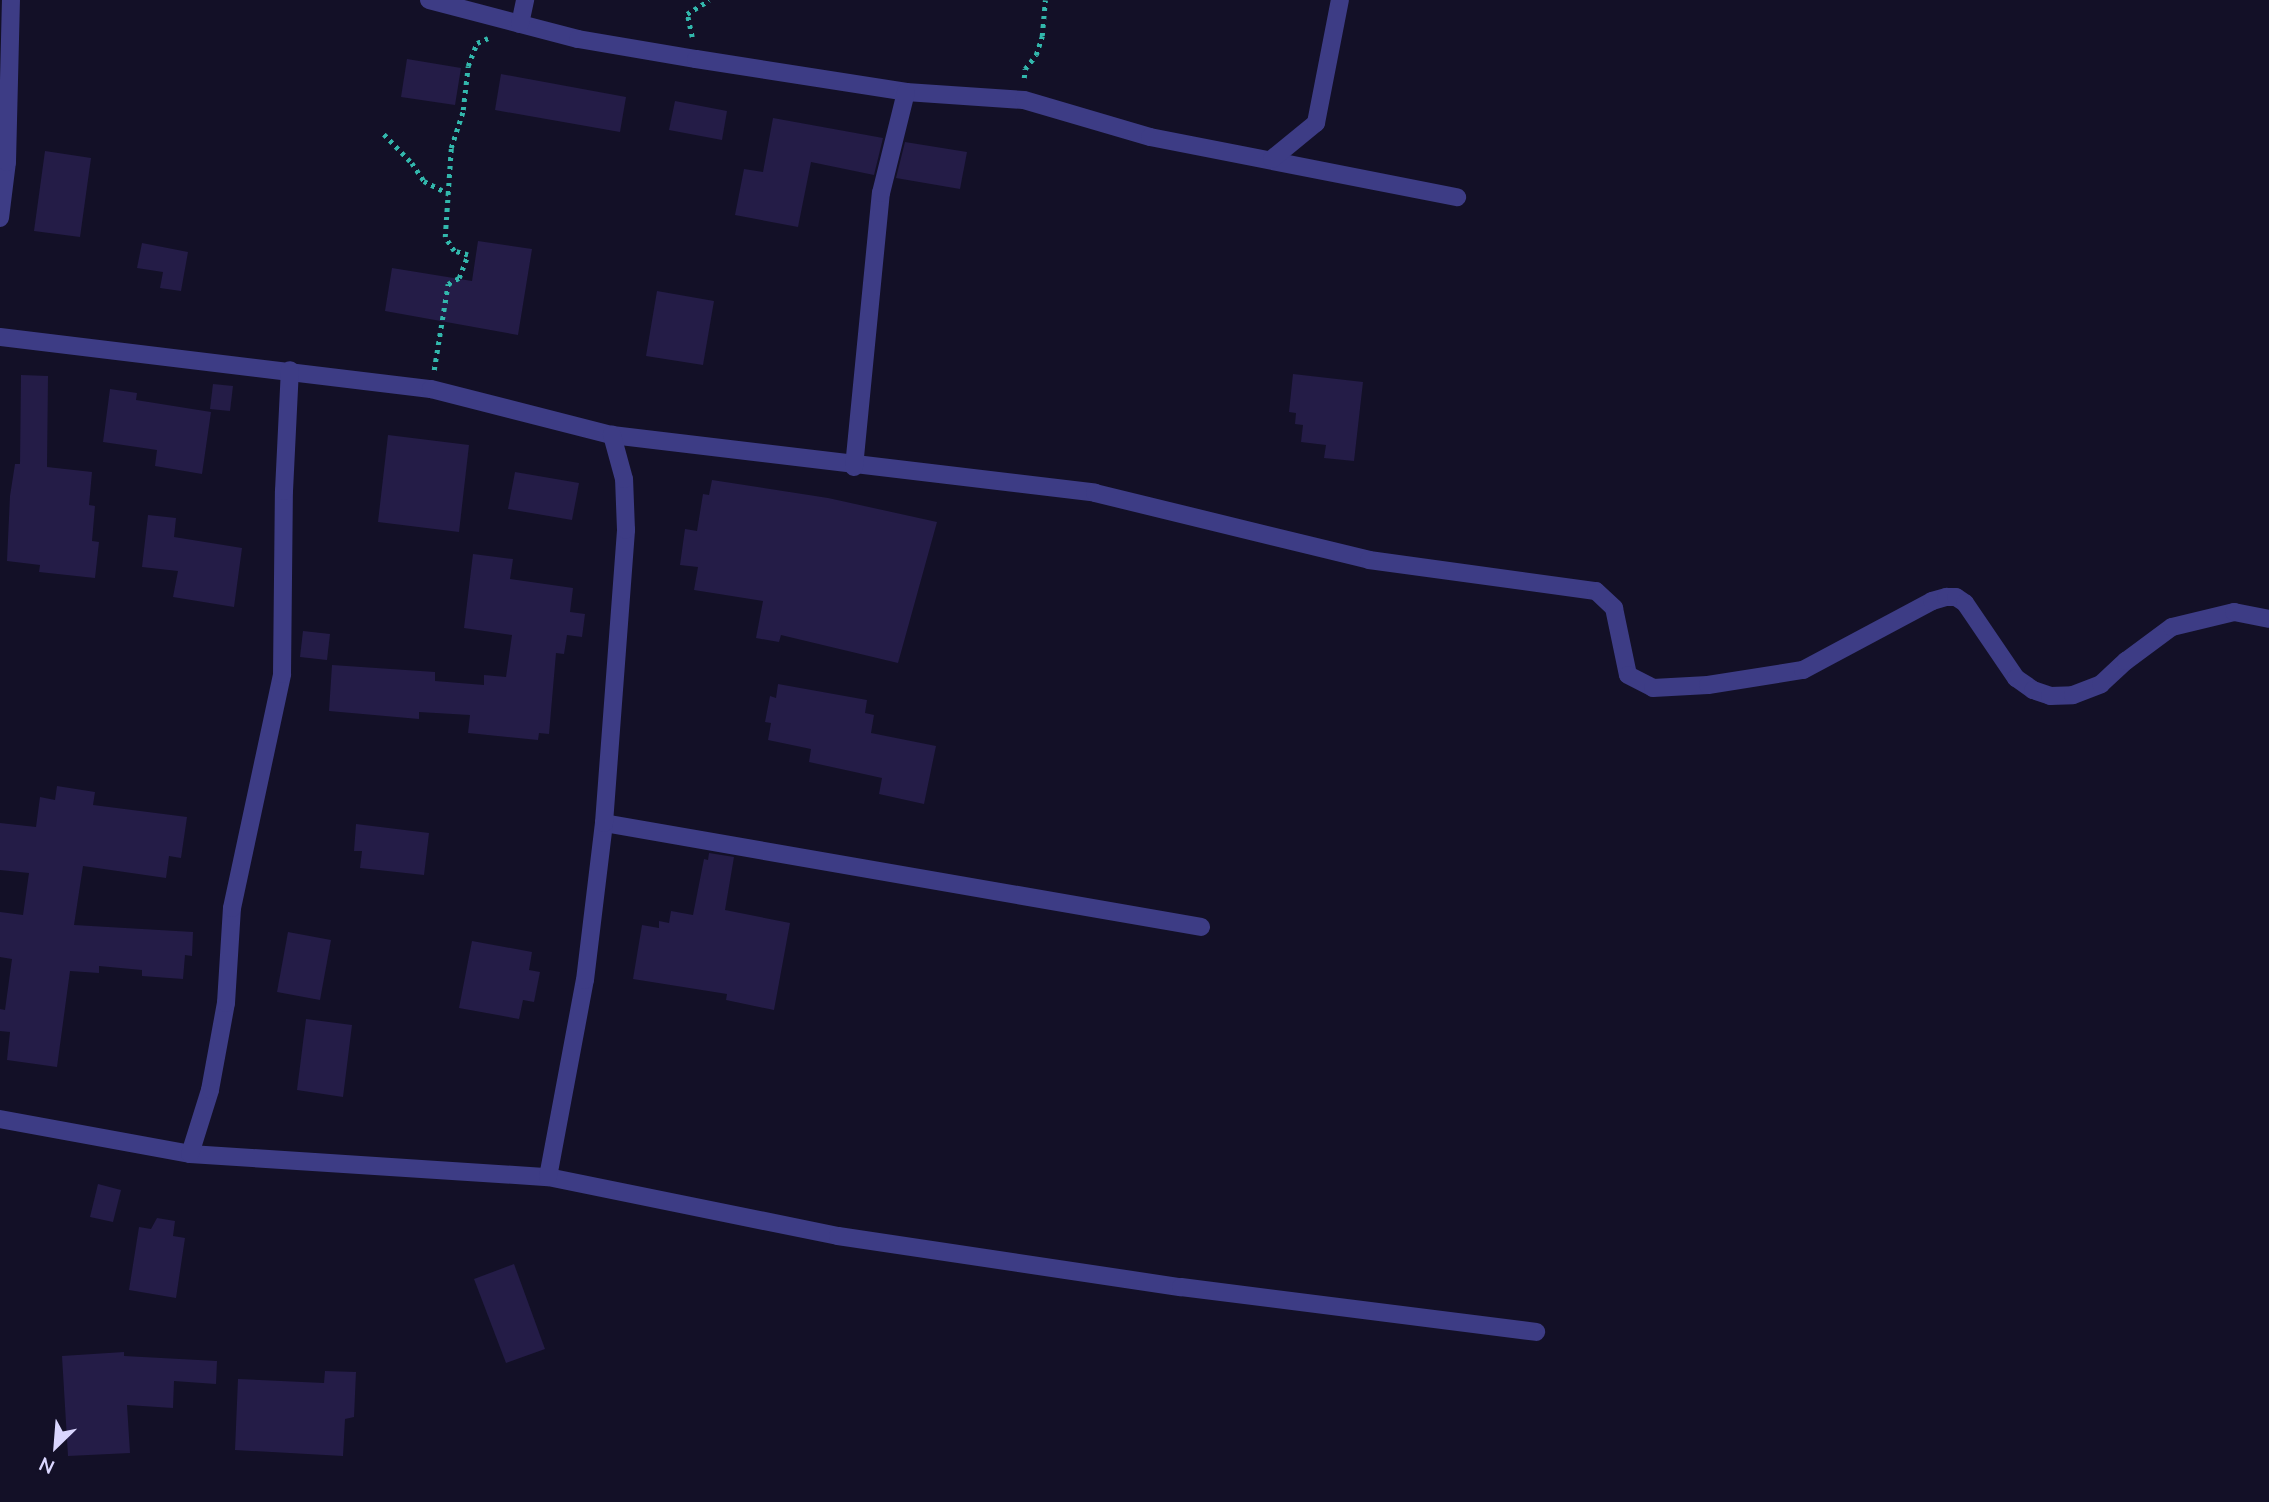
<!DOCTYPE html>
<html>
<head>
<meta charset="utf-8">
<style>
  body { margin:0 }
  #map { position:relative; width:2269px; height:1502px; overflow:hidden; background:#131027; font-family:"Nunito Sans",sans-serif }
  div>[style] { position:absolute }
  .building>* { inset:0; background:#241c47 }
  .path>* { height:4.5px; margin-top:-2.25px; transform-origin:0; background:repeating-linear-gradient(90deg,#32b7ac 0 3.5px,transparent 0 8.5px) }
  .minor>* { height:18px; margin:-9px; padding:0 9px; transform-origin:9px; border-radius:9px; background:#3d3c85 }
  span { translate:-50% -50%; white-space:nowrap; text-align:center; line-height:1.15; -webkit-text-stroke:5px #131027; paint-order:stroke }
  .north { position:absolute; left:21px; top:1411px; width:70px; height:70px; -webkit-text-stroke:5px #131027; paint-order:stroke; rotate:205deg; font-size:19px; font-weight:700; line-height:28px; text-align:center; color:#dad6fe }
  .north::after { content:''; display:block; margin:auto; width:24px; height:32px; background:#dad6fe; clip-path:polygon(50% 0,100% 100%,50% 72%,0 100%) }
</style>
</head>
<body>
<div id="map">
  <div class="building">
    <i style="clip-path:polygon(407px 59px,461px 68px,455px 105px,401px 97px)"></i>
    <i style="clip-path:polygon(501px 74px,626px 97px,620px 132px,495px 110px)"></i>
    <i style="clip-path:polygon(675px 101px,727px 111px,722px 140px,669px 130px)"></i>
    <i style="clip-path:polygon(773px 118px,883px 138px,874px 175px,811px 162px,798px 227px,735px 215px,744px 169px,763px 172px)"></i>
    <i style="clip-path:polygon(905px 142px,967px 152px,960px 189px,896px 178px)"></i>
    <i style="clip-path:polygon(45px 151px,91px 158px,80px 237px,34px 231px)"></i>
    <i style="clip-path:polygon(478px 241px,532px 249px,518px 335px,385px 311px,392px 268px,472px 281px)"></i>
    <i style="clip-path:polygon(142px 243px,188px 252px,181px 291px,160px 288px,163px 272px,137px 268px)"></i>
    <i style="clip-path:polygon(657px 291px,714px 301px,703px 365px,646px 356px)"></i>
    <i style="clip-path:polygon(1293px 374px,1363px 382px,1354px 461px,1324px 458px,1326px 445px,1301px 442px,1303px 425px,1295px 424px,1296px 413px,1289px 412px)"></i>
    <i style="clip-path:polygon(21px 375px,48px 376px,47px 467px,92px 472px,89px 505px,95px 506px,92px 541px,99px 542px,95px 578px,39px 572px,40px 565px,7px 561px,10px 496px,15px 464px,20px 464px)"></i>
    <i style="clip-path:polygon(213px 384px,233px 386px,230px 411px,210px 409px)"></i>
    <i style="clip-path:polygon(110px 389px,137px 393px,136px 400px,211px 412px,202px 474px,155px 466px,157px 450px,103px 442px)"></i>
    <i style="clip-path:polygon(388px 435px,469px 445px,459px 532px,378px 522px)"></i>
    <i style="clip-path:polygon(515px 472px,579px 483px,572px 520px,508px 509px)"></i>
    <i style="clip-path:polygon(712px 480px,828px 498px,937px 522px,898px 663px,781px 635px,779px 642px,756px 638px,763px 601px,694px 590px,698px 567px,680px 565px,685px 529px,697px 531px,703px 494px,709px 495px)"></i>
    <i style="clip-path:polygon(148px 515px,176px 518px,174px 537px,242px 548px,234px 607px,173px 597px,178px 571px,142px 567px)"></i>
    <i style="clip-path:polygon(473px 554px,513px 559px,510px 579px,573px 588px,570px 612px,585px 614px,582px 637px,567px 635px,564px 654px,556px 653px,549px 734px,539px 733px,538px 740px,468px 733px,470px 715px,419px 712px,419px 719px,329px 711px,332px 665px,435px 672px,435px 681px,484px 685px,484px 675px,506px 677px,512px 635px,464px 628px)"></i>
    <i style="clip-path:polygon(303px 631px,330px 634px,327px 660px,300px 657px)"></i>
    <i style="clip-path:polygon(778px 684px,867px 700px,865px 713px,874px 715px,871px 733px,936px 746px,924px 804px,879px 794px,882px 778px,809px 762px,811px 749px,768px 740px,771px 723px,765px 722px,770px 696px,776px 698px)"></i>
    <i style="clip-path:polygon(57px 786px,95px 792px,93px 805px,187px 817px,181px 858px,169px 856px,166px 878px,83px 866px,74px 925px,193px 932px,192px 956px,185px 955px,183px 979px,142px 976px,142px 970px,99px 966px,99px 973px,70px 971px,57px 1067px,7px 1060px,10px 1032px,0 1031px,0 1009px,5px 1010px,12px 959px,0 957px,0 912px,23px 915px,29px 873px,0 870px,0 823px,36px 827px,40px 797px,55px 800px)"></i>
    <i style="clip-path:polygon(356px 824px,429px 833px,424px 875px,360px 868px,362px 851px,354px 851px)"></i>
    <i style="clip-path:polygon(709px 853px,734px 857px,725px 910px,790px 923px,774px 1010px,726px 1000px,727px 994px,633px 979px,642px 925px,659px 928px,659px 921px,669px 923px,671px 911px,693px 915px,704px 859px,708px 860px)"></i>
    <i style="clip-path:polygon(288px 932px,331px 940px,320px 1000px,277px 992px)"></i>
    <i style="clip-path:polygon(472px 941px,532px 952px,529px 970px,540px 972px,534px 1002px,523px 1000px,519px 1019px,459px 1008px)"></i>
    <i style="clip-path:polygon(306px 1019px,352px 1025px,343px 1097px,297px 1090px)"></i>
    <i style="clip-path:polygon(98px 1184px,121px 1190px,113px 1222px,90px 1217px)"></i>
    <i style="clip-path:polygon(157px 1218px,175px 1221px,173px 1236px,185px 1238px,176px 1298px,129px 1290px,139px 1227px,151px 1229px)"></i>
    <i style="clip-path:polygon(514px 1264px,545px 1349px,506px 1363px,474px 1279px)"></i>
    <i style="clip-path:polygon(124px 1352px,124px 1356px,217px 1361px,216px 1384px,174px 1381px,173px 1408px,127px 1405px,130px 1453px,68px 1456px,62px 1356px)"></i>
    <i style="clip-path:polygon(325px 1371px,356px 1372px,354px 1417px,345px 1419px,343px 1456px,235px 1450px,238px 1379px,324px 1383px)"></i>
  </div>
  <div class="path">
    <i style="left:692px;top:37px;width:24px;rotate:-102deg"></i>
    <i style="left:687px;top:14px;width:26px;rotate:-32deg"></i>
    <i style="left:1024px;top:78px;width:9px;rotate:-84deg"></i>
    <i style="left:1025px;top:69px;width:18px;rotate:-52deg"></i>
    <i style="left:1036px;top:55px;width:20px;rotate:-72deg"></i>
    <i style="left:1042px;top:36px;width:36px;rotate:-85deg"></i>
    <i style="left:384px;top:134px;width:40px;rotate:46deg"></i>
    <i style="left:412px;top:163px;width:22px;rotate:56deg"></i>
    <i style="left:424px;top:181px;width:28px;rotate:27deg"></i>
    <i style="left:434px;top:370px;width:87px;rotate:-80.8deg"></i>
    <i style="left:448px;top:284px;width:13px;rotate:-29deg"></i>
    <i style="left:459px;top:278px;width:25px;rotate:-69deg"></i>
    <i style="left:468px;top:255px;width:15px;rotate:-164deg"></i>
    <i style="left:454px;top:251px;width:17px;rotate:-123deg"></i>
    <i style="left:445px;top:237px;width:89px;rotate:-86.1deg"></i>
    <i style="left:451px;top:148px;width:40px;rotate:-72deg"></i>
    <i style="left:463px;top:110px;width:44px;rotate:-83.5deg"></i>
    <i style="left:468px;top:66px;width:25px;rotate:-69deg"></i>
    <i style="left:477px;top:43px;width:12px;rotate:-24deg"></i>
  </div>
  <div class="minor">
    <i style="left:429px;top:0;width:154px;rotate:14.7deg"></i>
    <i style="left:578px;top:39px;width:120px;rotate:9.6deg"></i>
    <i style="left:696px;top:59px;width:213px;rotate:8.9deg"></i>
    <i style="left:906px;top:92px;width:118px;rotate:3.9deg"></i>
    <i style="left:1024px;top:100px;width:131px;rotate:16.4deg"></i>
    <i style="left:1150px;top:137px;width:313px;rotate:11.1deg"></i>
    <i style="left:520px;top:24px;width:25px;rotate:-78deg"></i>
    <i style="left:1272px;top:159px;width:57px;rotate:-39.3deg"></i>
    <i style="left:1316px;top:123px;width:125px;rotate:-79deg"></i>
    <i style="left:0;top:218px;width:56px;rotate:-82.9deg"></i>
    <i style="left:7px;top:162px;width:162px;rotate:-88.6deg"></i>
    <i style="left:0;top:337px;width:434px;rotate:6.9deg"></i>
    <i style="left:431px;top:389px;width:187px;rotate:14.3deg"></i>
    <i style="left:612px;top:435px;width:486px;rotate:6.8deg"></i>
    <i style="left:1095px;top:493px;width:282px;rotate:13.7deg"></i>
    <i style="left:1369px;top:560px;width:229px;rotate:7.8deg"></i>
    <i style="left:1596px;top:591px;width:25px;rotate:43deg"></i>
    <i style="left:1614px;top:608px;width:68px;rotate:78.2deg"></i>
    <i style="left:1628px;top:675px;width:28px;rotate:27deg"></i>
    <i style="left:1653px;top:688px;width:55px;rotate:-3.1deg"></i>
    <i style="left:1708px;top:685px;width:96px;rotate:-9deg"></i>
    <i style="left:1803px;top:670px;width:146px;rotate:-28.1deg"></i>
    <i style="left:1932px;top:601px;width:15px;rotate:-16deg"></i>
    <i style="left:1946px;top:597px;width:10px"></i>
    <i style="left:1956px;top:597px;width:11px;rotate:34deg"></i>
    <i style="left:1965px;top:603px;width:91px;rotate:55.8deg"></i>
    <i style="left:2016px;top:678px;width:21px;rotate:35deg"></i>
    <i style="left:2033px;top:690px;width:18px;rotate:19deg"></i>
    <i style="left:2050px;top:696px;width:23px;rotate:-2deg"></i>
    <i style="left:2073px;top:695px;width:30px;rotate:-21deg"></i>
    <i style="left:2101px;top:684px;width:34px;rotate:-43deg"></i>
    <i style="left:2126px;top:661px;width:57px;rotate:-36.5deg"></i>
    <i style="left:2172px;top:627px;width:64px;rotate:-13.6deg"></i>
    <i style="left:2234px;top:612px;width:36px;rotate:11deg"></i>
    <i style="left:854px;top:467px;width:275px;rotate:-84.4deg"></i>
    <i style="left:881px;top:193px;width:104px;rotate:-76.1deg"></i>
    <i style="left:604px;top:823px;width:606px;rotate:9.88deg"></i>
    <i style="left:0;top:1119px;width:193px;rotate:10.4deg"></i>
    <i style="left:190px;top:1154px;width:359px;rotate:3.7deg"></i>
    <i style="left:548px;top:1177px;width:296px;rotate:11.5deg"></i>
    <i style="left:838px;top:1236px;width:347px;rotate:8.5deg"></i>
    <i style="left:1181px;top:1287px;width:358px;rotate:7.2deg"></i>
    <i style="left:190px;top:1154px;width:67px;rotate:-72.6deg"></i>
    <i style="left:210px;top:1090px;width:88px;rotate:-79.6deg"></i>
    <i style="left:226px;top:1003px;width:95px;rotate:-86.4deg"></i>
    <i style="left:232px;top:908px;width:239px;rotate:-77.9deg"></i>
    <i style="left:282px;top:674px;width:183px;rotate:-89.4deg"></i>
    <i style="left:284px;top:491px;width:121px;rotate:-87.2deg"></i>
    <i style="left:548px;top:1177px;width:200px;rotate:-79.4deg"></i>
    <i style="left:585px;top:980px;width:158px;rotate:-83.1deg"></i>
    <i style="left:604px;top:823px;width:294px;rotate:-85.7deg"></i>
    <i style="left:626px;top:530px;width:51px;rotate:-92.2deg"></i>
    <i style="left:624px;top:479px;width:46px;rotate:-105.3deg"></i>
  </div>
  <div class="north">N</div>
</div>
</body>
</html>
